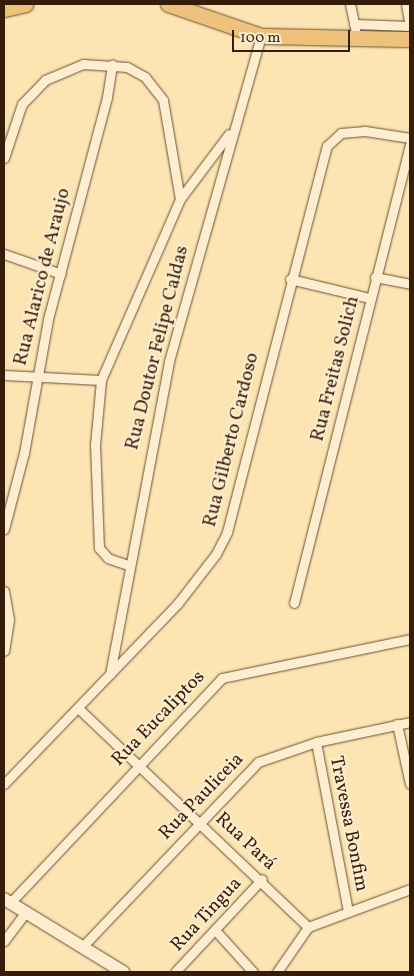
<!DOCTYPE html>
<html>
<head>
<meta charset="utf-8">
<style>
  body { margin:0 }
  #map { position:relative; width:414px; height:976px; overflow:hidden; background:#fde4b3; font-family:Vollkorn,serif }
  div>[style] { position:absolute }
  .roads { filter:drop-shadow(0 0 1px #684f34) drop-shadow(0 0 1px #684f34) }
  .street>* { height:9px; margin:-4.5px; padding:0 4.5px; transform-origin:4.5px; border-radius:4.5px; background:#feedce }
  .secondary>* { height:12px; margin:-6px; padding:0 6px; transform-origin:6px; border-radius:6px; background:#feedce }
  .primary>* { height:15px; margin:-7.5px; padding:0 7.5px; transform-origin:7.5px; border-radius:7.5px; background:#eec27a }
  span { translate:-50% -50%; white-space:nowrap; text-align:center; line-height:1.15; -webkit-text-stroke:4px #feedce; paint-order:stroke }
  .street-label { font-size:19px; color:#361d09 }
  .frame { position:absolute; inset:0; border:5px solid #361d09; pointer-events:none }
  .scale { position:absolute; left:232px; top:30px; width:118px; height:22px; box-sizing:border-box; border:2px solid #361d09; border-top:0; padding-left:6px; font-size:15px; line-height:18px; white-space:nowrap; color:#361d09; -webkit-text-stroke:4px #feedce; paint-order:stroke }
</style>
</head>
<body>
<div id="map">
  <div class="roads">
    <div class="street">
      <i style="left:350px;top:4px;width:25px;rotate:78deg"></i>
      <i style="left:406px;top:4px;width:22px;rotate:80deg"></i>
      <i style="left:354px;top:24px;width:56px;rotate:2deg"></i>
      <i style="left:4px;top:158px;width:57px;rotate:-71.6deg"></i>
      <i style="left:22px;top:104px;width:33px;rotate:-46deg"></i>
      <i style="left:45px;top:80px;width:41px;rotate:-22.8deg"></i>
      <i style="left:83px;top:64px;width:44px;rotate:3.9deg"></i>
      <i style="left:127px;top:67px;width:21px;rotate:29deg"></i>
      <i style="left:145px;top:77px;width:29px;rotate:52deg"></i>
      <i style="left:163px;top:100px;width:100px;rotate:80.3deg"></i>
      <i style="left:4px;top:254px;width:60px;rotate:19.3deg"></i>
      <i style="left:375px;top:277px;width:36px;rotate:11deg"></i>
      <i style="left:290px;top:279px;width:82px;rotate:13.4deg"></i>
      <i style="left:4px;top:375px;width:97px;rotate:3deg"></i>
      <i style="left:4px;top:529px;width:79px;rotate:-75.3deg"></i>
      <i style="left:24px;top:453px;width:136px;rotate:-79.8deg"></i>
      <i style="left:48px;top:319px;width:230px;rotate:-75.1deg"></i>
      <i style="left:107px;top:97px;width:33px;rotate:-81deg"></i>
      <i style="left:128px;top:565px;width:21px;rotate:-161deg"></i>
      <i style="left:108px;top:558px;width:13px;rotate:-132deg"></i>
      <i style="left:99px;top:548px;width:103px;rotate:-92.2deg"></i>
      <i style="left:95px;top:445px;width:65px;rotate:-84.7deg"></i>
      <i style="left:101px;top:380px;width:197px;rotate:-66.4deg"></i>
      <i style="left:180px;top:199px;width:81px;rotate:-53deg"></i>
      <i style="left:4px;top:591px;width:29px;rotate:80deg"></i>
      <i style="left:9px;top:620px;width:31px;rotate:99deg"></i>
      <i style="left:294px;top:603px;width:473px;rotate:-75.8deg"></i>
      <i style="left:110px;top:674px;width:319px;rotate:-79.3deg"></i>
      <i style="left:169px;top:361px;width:338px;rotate:-74.2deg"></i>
      <i style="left:78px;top:708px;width:318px;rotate:43.6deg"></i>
      <i style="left:308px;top:927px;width:109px;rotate:-20.4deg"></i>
      <i style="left:397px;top:724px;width:61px;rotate:77.8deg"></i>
      <i style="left:316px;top:742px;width:173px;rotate:79.3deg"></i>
      <i style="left:4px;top:784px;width:251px;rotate:-46.1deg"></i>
      <i style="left:178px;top:603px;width:62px;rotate:-52.2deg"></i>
      <i style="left:216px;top:554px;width:25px;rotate:-63deg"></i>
      <i style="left:227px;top:532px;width:399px;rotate:-75.5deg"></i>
      <i style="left:327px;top:146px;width:19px;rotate:-43deg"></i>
      <i style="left:341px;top:133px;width:24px;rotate:-5deg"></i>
      <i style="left:365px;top:131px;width:46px;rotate:8.8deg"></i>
      <i style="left:10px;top:903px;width:309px;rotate:-46.7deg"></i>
      <i style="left:222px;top:678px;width:192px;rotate:-11.7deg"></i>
      <i style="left:215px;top:930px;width:57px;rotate:47.9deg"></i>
      <i style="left:4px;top:941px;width:35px;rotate:-53deg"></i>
      <i style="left:82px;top:947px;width:255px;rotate:-46.4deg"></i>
      <i style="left:258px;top:762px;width:61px;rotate:-19deg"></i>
      <i style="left:316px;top:742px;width:96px;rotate:-12deg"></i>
      <i style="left:175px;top:972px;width:127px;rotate:-46.9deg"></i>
      <i style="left:277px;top:972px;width:55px;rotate:-55.4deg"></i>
    </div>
    <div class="secondary">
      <i style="left:4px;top:899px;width:140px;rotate:31.5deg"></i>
    </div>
    <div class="primary">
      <i style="left:168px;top:4px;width:98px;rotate:19deg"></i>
      <i style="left:261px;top:36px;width:149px;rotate:1.2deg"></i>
      <i style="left:4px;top:9px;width:22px;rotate:-13deg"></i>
    </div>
  </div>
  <div class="street-label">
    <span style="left:43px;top:277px;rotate:-76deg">Rua Alarico de Araujo</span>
    <span style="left:158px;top:348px;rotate:-76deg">Rua Doutor Felipe Caldas</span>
    <span style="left:336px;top:369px;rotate:-76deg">Rua Freitas Solich</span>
    <span style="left:232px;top:440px;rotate:-76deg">Rua Gilberto Cardoso</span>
    <span style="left:159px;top:719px;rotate:-46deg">Rua Eucaliptos</span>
    <span style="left:202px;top:797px;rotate:-46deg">Rua Pauliceia</span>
    <span style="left:348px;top:824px;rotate:79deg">Travessa Bonfim</span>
    <span style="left:245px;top:842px;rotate:43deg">Rua Pará</span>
    <span style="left:207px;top:915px;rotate:-47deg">Rua Tingua</span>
  </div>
  <div class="frame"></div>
  <div class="scale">100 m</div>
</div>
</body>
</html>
